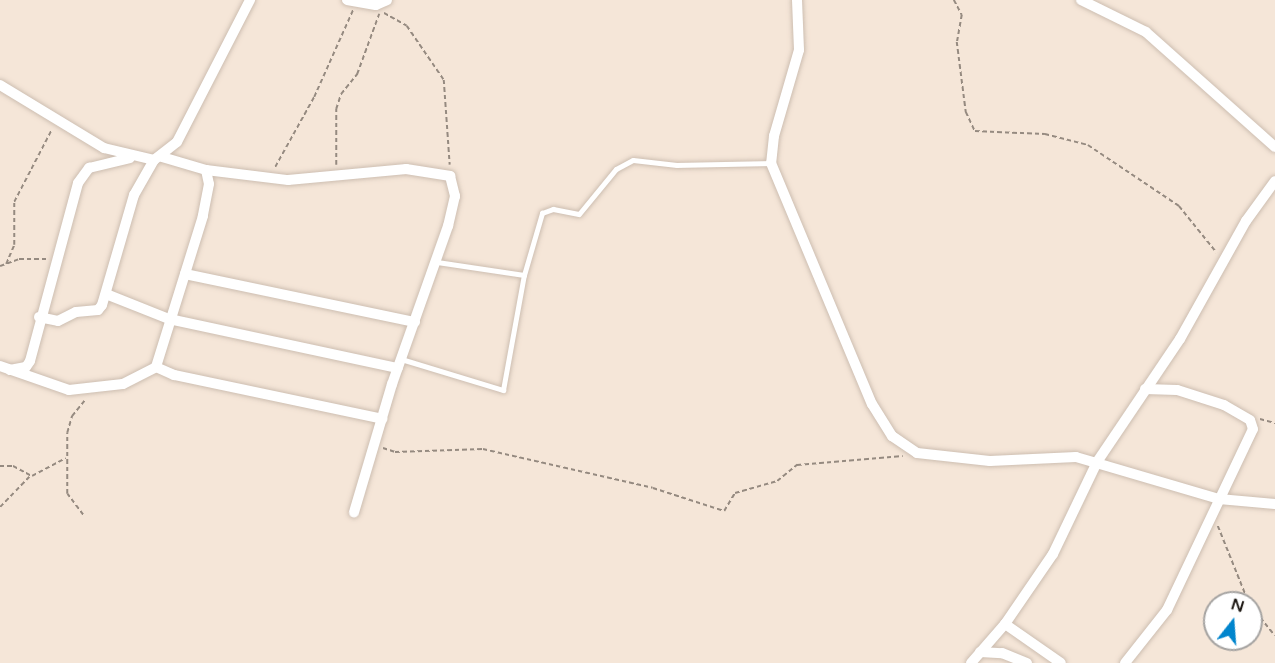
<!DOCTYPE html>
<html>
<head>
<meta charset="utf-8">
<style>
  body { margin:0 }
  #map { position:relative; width:1275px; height:663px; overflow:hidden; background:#f5e6d8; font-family:"Varela Round",sans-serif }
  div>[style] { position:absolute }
  .path>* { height:1.5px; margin-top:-0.75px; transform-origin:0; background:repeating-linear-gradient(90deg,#958a80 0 4.5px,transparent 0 7.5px) }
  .roads { filter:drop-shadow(0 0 2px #cdbeb1) drop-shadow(0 0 2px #cdbeb1) }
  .service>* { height:5px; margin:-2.5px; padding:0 2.5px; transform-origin:2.5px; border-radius:2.5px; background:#fff }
  .minor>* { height:10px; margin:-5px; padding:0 5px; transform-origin:5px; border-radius:5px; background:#fff }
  span { translate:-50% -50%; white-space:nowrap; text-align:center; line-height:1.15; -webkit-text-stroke:6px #fff; paint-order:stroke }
  .north { position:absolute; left:1203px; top:591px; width:60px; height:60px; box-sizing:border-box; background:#fff; border:2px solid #a5a3a1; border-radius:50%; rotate:17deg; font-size:16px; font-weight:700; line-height:24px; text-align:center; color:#1f1a15 }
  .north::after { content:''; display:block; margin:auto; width:21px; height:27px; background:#0185cd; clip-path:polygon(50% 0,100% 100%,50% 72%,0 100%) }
</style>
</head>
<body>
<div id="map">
  <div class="path">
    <i style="left:954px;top:0;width:17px;rotate:62deg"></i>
    <i style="left:962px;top:15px;width:27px;rotate:100deg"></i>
    <i style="left:957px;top:42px;width:71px;rotate:82.7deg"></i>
    <i style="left:966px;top:112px;width:21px;rotate:65deg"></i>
    <i style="left:975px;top:131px;width:70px;rotate:2.5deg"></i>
    <i style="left:1045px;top:134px;width:44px;rotate:14.3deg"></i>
    <i style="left:1088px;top:145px;width:110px;rotate:33.8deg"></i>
    <i style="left:1179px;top:206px;width:60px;rotate:51deg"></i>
    <i style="left:384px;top:13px;width:26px;rotate:29deg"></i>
    <i style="left:407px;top:26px;width:65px;rotate:55.6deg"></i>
    <i style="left:444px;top:80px;width:85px;rotate:86deg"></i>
    <i style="left:336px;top:165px;width:56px;rotate:-90deg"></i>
    <i style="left:336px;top:109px;width:16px;rotate:-72deg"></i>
    <i style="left:341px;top:94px;width:26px;rotate:-51deg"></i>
    <i style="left:357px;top:74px;width:64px;rotate:-69.9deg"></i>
    <i style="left:275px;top:167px;width:80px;rotate:-60.9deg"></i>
    <i style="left:314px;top:97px;width:95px;rotate:-65.9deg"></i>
    <i style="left:6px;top:264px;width:21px;rotate:-67deg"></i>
    <i style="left:14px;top:245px;width:43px;rotate:-90deg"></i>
    <i style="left:14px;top:202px;width:82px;rotate:-62.5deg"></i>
    <i style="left:0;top:266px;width:20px;rotate:-20deg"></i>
    <i style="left:19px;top:259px;width:27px"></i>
    <i style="left:1260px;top:419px;width:16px;rotate:15deg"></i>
    <i style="left:383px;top:448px;width:13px;rotate:18deg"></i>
    <i style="left:395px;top:452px;width:88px;rotate:-2deg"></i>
    <i style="left:483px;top:449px;width:174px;rotate:12.9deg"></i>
    <i style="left:653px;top:488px;width:75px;rotate:17.9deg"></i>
    <i style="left:724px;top:511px;width:21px;rotate:-59deg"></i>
    <i style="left:735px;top:493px;width:44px;rotate:-15.9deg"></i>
    <i style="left:777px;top:481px;width:26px;rotate:-39deg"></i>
    <i style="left:797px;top:465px;width:106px;rotate:-4.9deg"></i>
    <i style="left:0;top:466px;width:13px"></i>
    <i style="left:13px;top:466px;width:21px;rotate:28deg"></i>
    <i style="left:32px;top:476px;width:38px;rotate:-28deg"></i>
    <i style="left:0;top:507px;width:42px;rotate:-46deg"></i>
    <i style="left:83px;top:515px;width:26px;rotate:-127deg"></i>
    <i style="left:67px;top:494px;width:61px;rotate:-90deg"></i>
    <i style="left:67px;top:433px;width:18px;rotate:-74deg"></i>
    <i style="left:72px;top:416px;width:22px;rotate:-51deg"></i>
    <i style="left:1218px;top:526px;width:83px;rotate:68.1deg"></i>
    <i style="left:1251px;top:606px;width:38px;rotate:51deg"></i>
  </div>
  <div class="roads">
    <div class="service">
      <i style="left:437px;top:262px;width:88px;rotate:8.5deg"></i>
      <i style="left:524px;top:275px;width:65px;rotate:-73.8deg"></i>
      <i style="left:542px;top:213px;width:12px;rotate:-20deg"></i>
      <i style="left:553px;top:209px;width:26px;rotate:11deg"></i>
      <i style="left:579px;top:214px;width:58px;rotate:-50.6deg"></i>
      <i style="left:616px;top:169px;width:19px;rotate:-28deg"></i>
      <i style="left:633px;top:160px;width:44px;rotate:6.5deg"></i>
      <i style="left:677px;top:165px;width:94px;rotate:-1.2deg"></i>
      <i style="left:401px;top:359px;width:107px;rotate:16.9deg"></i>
      <i style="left:503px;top:390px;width:117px;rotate:-79.7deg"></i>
    </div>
    <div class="minor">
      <i style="left:347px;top:0;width:29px;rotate:10deg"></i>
      <i style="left:376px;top:5px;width:12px;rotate:-24deg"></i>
      <i style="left:797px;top:0;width:50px;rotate:87.7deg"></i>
      <i style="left:799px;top:50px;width:90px;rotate:106.2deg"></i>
      <i style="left:774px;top:136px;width:27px;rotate:96deg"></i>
      <i style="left:771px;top:163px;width:261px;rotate:67.3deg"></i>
      <i style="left:872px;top:404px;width:38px;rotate:58deg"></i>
      <i style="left:892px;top:436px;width:30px;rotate:34deg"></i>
      <i style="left:917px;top:453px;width:73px;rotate:6.3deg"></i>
      <i style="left:990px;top:461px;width:86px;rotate:-2.7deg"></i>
      <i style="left:1076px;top:457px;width:149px;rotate:16.4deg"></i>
      <i style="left:1219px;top:499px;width:56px;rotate:5.1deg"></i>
      <i style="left:1081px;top:0;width:72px;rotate:26.2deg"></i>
      <i style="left:1146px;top:32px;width:173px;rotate:41.7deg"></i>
      <i style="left:0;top:85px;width:122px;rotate:31.2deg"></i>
      <i style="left:104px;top:148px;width:51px;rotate:13.5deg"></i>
      <i style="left:154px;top:160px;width:29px;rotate:-38deg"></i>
      <i style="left:177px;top:142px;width:160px;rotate:-62.8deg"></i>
      <i style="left:162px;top:157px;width:46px;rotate:16.5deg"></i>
      <i style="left:206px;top:170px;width:83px;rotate:7deg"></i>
      <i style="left:288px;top:180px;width:119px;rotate:-5.3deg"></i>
      <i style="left:406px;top:169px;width:45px;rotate:9deg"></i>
      <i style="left:450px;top:176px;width:21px;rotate:76deg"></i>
      <i style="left:455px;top:196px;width:31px;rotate:103deg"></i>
      <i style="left:448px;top:226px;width:168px;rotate:109.5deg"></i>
      <i style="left:392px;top:384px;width:134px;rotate:106.5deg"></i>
      <i style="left:206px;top:170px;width:14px;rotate:78deg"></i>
      <i style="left:209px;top:184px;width:33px;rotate:101deg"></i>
      <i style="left:203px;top:216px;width:158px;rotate:107.3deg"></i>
      <i style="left:156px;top:367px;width:20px;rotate:24deg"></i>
      <i style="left:174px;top:375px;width:213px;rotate:11.9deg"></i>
      <i style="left:185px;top:274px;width:235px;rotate:11.8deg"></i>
      <i style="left:106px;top:294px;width:68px;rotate:21.6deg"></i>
      <i style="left:169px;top:319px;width:234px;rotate:12.1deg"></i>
      <i style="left:39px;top:317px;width:19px;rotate:12deg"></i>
      <i style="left:58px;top:321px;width:20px;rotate:-27deg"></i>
      <i style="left:76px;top:312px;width:22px;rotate:-5deg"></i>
      <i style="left:98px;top:310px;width:6px;rotate:-51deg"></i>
      <i style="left:102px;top:305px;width:115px;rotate:-73.8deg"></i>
      <i style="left:134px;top:195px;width:40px;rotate:-60.3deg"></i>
      <i style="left:0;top:366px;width:73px;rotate:19.2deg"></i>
      <i style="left:69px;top:390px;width:54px;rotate:-6.3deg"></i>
      <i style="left:123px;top:384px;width:38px;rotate:-27deg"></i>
      <i style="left:10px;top:370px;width:16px;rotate:-11deg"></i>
      <i style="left:26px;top:367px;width:7px;rotate:-56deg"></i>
      <i style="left:30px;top:361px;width:184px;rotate:-74.9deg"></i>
      <i style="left:78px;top:183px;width:19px;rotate:-54deg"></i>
      <i style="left:89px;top:168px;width:42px;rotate:-13.7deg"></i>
      <i style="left:1005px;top:624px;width:68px;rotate:34.9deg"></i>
      <i style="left:980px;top:652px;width:22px;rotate:3deg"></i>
      <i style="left:1002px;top:653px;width:27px;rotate:22deg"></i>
      <i style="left:971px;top:663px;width:52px;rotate:-48.9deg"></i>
      <i style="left:1005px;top:624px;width:85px;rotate:-55.6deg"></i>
      <i style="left:1053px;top:554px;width:102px;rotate:-64.4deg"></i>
      <i style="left:1097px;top:462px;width:148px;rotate:-56deg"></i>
      <i style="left:1180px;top:339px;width:135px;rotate:-60.8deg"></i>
      <i style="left:1246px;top:221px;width:49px;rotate:-54.1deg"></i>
      <i style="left:1125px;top:663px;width:68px;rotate:-51.6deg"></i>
      <i style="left:1167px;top:610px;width:200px;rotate:-64.6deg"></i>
      <i style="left:1253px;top:429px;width:9px;rotate:-108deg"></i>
      <i style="left:1250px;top:420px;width:30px;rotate:-150deg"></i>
      <i style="left:1224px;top:405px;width:49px;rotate:-162.3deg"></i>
      <i style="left:1177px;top:390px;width:32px;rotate:-178deg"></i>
    </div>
  </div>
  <div class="north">N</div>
</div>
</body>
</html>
